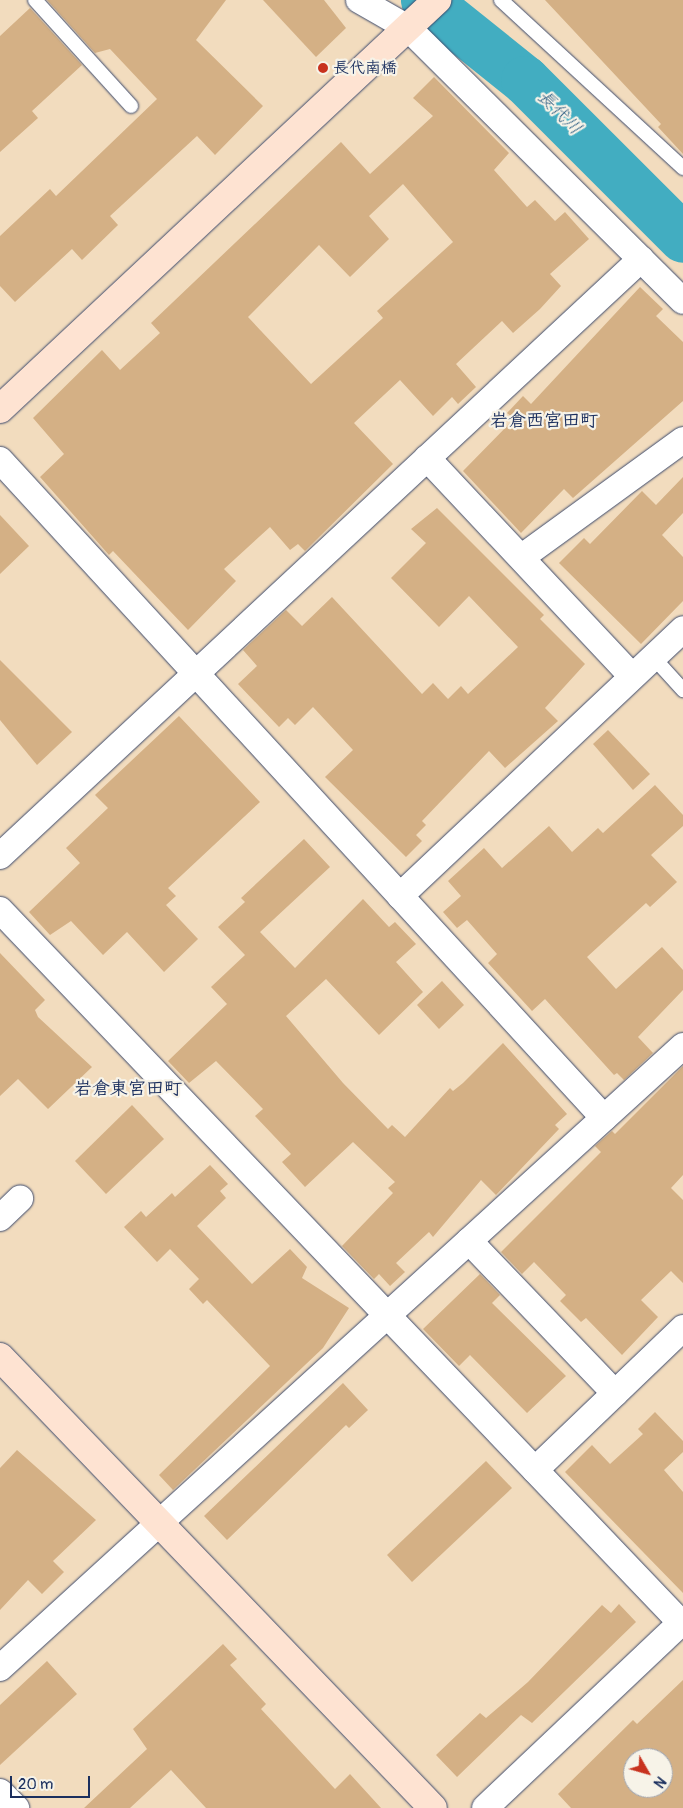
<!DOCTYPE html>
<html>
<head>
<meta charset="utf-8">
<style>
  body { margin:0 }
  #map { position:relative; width:683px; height:1808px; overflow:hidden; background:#f2dcbe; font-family:Pangolin,"Klee One",sans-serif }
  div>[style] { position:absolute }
  .river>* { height:49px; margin:-24.5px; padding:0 24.5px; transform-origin:24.5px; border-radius:24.5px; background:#42adc1 }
  .building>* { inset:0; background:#d4b085 }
  .roads { filter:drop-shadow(0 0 1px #3b496c) drop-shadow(0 0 1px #3b496c) }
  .lane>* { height:14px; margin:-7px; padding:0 7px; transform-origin:7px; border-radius:7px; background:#fff }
  .street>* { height:26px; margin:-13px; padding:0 13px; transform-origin:13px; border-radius:13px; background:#fff }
  .secondary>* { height:28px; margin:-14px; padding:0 14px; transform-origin:14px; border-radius:14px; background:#fee3d2 }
  .dots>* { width:14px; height:14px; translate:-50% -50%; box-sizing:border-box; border:2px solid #f7f3e8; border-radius:50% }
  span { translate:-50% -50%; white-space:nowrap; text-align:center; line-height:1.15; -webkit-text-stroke:4.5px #f7f3e8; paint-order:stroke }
  .poi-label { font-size:16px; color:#1b2f5e; font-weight:700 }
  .left { translate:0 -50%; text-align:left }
  .water-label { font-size:18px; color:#295b81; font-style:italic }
  .neighbourhood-label { font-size:18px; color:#1b2f5e; font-weight:700 }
  .north { position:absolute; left:623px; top:1748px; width:50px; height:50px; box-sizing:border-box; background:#f7f3e8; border:1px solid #9fa5b1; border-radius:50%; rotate:128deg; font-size:14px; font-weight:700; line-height:20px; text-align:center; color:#1b2f5e }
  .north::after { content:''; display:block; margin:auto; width:18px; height:22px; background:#c8321e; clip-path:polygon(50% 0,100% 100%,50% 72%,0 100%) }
  .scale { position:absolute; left:10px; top:1776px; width:80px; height:22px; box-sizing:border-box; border:2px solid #1b2f5e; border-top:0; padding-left:6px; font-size:15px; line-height:18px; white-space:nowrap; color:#1b2f5e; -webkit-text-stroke:4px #f7f3e8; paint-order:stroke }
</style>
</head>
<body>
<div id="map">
  <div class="river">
    <i style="left:425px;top:0;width:128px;rotate:38.7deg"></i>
    <i style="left:525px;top:80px;width:223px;rotate:45deg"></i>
  </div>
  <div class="building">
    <i style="clip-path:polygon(47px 0,226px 0,196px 40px,263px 106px,215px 155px,197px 136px,110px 216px,118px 225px,82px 260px,72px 249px,15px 302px,0 286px,0 236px,50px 189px,56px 196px,157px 99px,110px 49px,95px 53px)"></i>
    <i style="clip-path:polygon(263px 0,324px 0,346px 28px,316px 57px)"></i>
    <i style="clip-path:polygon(545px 0,683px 0,683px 154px,658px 127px,661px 124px)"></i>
    <i style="clip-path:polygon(30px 8px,82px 65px,32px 111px,38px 118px,0 152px,0 36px)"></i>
    <i style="clip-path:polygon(evenodd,434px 77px,509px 153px,494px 170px,527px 207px,535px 200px,555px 221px,565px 212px,589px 239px,550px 274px,561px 286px,540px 309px,513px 333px,502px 321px,456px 364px,476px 387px,458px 404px,452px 397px,433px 416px,400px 380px,354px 423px,393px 464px,305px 551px,298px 544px,290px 550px,270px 527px,224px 569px,236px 581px,188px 630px,113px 551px,109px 555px,40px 477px,64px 454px,33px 418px,102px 350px,120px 370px,160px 333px,151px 323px,341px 142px,370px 174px,433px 116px,413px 98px,434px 77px,403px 184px,453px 242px,377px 311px,383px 318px,311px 384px,248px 317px,319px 245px,350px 277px,389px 239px,369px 216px,403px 184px)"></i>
    <i style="clip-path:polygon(640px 287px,663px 309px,656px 316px,683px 342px,683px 401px,573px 498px,564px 489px,521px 533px,463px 471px,514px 419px,507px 413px,523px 396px,531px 404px)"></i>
    <i style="clip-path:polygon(683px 477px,683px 513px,662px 535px,683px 557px,683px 601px,641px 644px,559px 563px,584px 538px,590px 544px,642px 491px,656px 505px)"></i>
    <i style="clip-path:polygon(437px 508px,544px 615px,540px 619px,585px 664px,545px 708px,558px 721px,505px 768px,489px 751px,422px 821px,426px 825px,416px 835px,422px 841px,406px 857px,325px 777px,353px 750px,313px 707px,295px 725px,288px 718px,279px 727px,238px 684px,257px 666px,243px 650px,286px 610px,302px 626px,332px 597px,422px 694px,433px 683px,448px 699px,461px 686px,468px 694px,518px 647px,469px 596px,439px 627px,391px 578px,426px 543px,411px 529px)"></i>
    <i style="clip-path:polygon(0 515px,29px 546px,0 574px)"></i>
    <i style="clip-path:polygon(0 660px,72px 732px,37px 765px,0 720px)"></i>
    <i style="clip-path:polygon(179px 716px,260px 802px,168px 888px,176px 896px,166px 905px,198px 939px,164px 972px,127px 932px,103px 955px,71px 921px,50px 935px,29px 912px,80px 863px,66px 848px,108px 808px,95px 795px)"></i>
    <i style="clip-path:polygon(608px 730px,650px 774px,633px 790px,593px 744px)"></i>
    <i style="clip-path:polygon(655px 785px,683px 815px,683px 826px,651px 855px,677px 882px,650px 907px,646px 903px,587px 957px,616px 989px,662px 947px,683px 970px,683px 990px,638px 1037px,653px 1053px,624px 1080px,617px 1073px,614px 1075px,545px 999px,532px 1011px,488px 963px,497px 954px,467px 920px,457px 928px,443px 912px,461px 896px,448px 881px,484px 848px,502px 868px,549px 826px,572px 852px,598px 828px,603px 833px)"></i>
    <i style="clip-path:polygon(304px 839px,330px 867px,260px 932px,295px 968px,363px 899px,389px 927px,395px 922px,416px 944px,396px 962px,423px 992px,379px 1035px,326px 979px,286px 1016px,343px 1083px,388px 1129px,392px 1125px,405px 1137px,450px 1088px,453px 1091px,463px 1083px,503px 1043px,567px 1114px,555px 1125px,559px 1129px,496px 1195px,481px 1180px,433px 1237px,429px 1232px,396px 1263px,405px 1272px,390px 1286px,379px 1274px,374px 1279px,342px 1246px,393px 1193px,388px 1188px,395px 1182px,353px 1142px,305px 1187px,282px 1162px,291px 1154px,255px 1116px,263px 1109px,216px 1061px,189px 1083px,168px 1061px,227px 1004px,211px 987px,245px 955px,218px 927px,245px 902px,241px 898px)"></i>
    <i style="clip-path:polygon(0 953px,45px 1000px,35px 1010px,38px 1017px,92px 1067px,48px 1109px,18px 1079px,0 1096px)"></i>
    <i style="clip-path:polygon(442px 981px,464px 1005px,439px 1029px,417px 1005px)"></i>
    <i style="clip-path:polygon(683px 1066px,683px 1175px,671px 1188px,683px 1200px,683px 1283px,671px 1271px,641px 1300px,658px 1317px,622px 1355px,586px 1318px,581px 1322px,560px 1301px,566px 1295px,534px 1262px,522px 1274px,501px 1252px,601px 1152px,595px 1146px,612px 1131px,615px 1134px)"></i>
    <i style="clip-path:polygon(132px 1105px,164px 1139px,106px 1194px,75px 1161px)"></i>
    <i style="clip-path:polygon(210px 1165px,228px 1184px,220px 1191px,226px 1198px,197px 1226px,252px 1284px,290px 1249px,307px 1267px,302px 1278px,349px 1308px,323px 1348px,173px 1490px,159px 1475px,270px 1366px,207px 1300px,203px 1304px,189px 1289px,199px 1279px,170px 1249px,157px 1262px,124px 1227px,141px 1211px,146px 1217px,172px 1193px,175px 1197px)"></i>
    <i style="clip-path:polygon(480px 1274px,500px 1295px,492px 1303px,566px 1376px,527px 1413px,470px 1355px,459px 1366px,423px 1329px)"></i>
    <i style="clip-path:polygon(343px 1383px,368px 1410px,349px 1428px,346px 1425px,227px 1540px,204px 1516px)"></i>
    <i style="clip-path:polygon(655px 1412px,683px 1441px,683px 1452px,664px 1470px,683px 1492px,683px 1593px,565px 1472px,592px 1445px,610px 1464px,643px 1434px,638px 1429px)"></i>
    <i style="clip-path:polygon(17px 1450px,96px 1520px,53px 1561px,64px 1572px,42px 1594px,28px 1580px,0 1610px,0 1468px)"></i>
    <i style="clip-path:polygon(486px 1461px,512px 1488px,412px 1582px,387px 1555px)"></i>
    <i style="clip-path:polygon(619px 1604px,636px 1622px,532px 1723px,521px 1715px,457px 1777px,436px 1755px,480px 1713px,486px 1718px,528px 1682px,602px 1605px,611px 1613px)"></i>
    <i style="clip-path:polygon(223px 1644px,237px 1659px,230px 1665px,266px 1704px,261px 1709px,335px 1789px,350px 1774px,381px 1808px,206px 1808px,171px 1770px,130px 1808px,84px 1808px,147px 1749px,133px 1729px)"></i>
    <i style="clip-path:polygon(47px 1661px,77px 1694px,0 1765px,0 1705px)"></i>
    <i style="clip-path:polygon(evenodd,683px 1680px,683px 1808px,571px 1808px,558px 1794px,633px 1720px,637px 1724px,683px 1680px,633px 1758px,663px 1758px,663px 1788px,633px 1788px,633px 1758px)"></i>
  </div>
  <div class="roads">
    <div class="lane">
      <i style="left:35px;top:0;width:143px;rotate:47.8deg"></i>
      <i style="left:501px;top:0;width:248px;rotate:42.7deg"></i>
      <i style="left:653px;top:657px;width:45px;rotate:47.7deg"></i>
    </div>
    <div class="street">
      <i style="left:359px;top:0;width:56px;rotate:29.7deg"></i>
      <i style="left:408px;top:28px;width:387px;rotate:44.8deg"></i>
      <i style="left:427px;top:458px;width:299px;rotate:46.8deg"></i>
      <i style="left:0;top:460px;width:893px;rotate:47.45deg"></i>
      <i style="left:522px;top:557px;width:199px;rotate:-36deg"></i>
      <i style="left:0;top:856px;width:876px;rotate:-42.96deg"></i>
      <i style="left:400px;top:896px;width:389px;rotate:-43.3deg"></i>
      <i style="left:0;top:910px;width:989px;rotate:46.31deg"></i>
      <i style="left:0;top:1218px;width:28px;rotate:-44deg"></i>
      <i style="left:469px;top:1241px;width:211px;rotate:46.2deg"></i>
      <i style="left:535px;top:1470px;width:205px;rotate:-43.8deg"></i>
      <i style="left:0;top:1668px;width:924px;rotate:-42.32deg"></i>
      <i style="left:0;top:1792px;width:23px;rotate:45deg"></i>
      <i style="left:485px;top:1808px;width:272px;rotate:-43.4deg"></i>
    </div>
    <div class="secondary">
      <i style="left:0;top:409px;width:599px;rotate:-43.1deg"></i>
      <i style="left:0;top:1357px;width:625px;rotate:46.17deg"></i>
    </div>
  </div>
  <div class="dots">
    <i style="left:323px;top:68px;background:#c8321e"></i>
  </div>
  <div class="poi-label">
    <span class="left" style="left:333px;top:68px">長代南橋</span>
  </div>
  <div class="water-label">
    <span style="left:559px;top:113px;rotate:45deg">長代川</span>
  </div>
  <div class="neighbourhood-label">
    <span style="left:544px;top:421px">岩倉西宮田町</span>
    <span style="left:128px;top:1089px">岩倉東宮田町</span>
  </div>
  <div class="north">N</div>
  <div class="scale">20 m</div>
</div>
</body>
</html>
